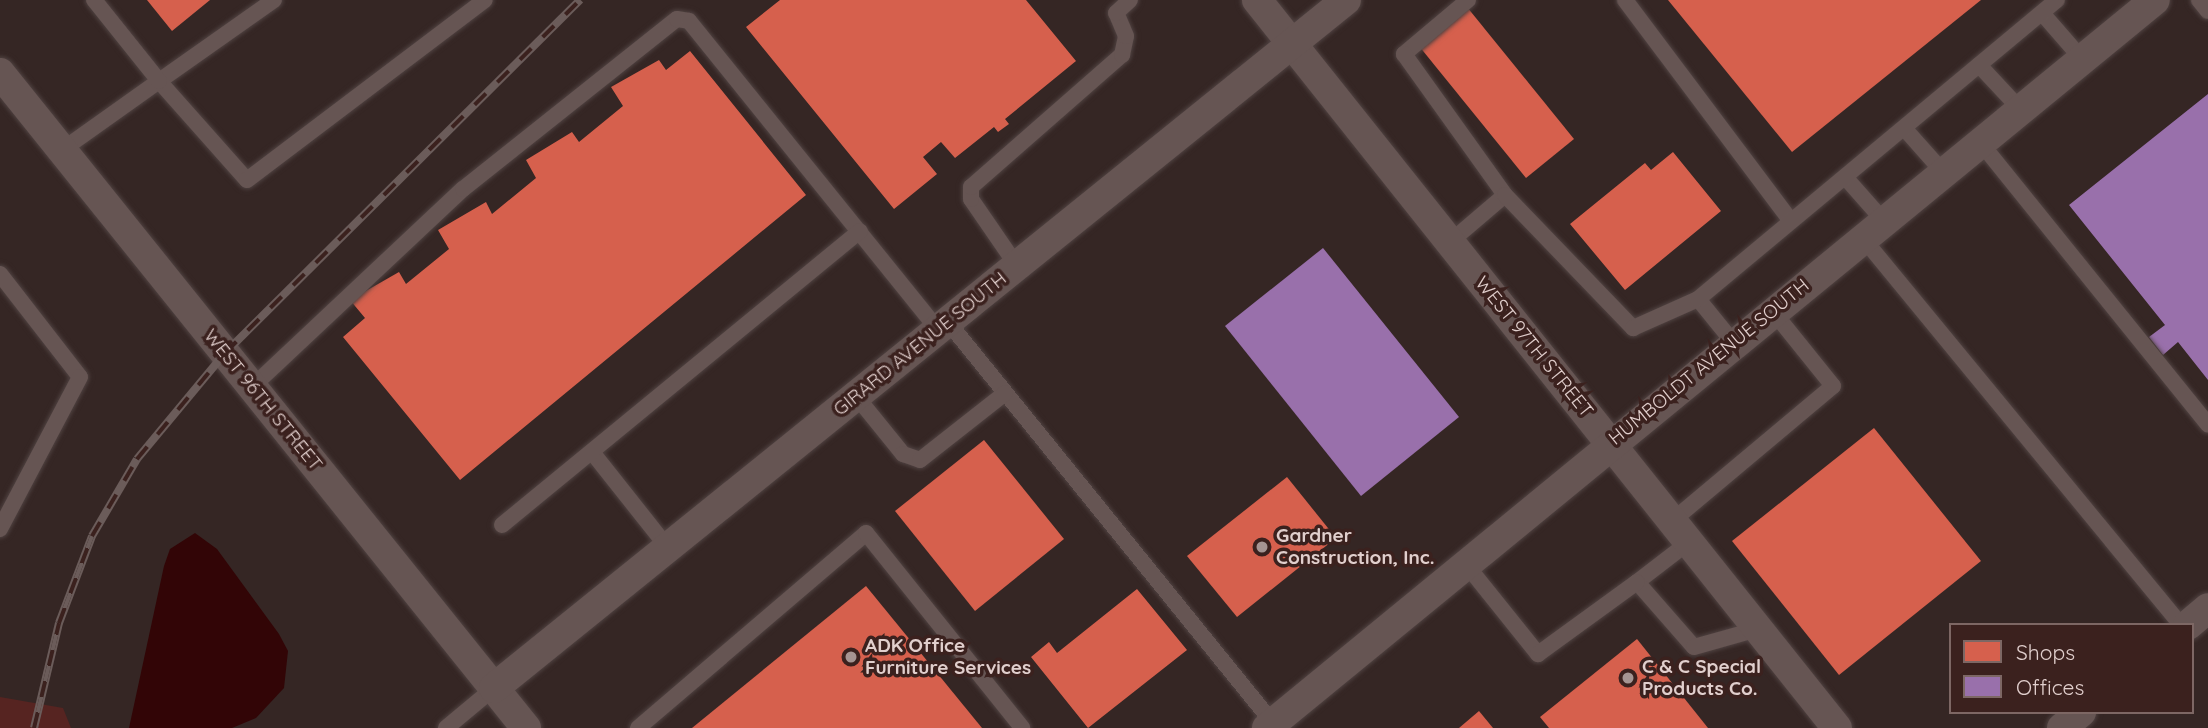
<!DOCTYPE html>
<html>
<head>
<meta charset="utf-8">
<style>
  body { margin:0 }
  #map { position:relative; width:2208px; height:728px; overflow:hidden; background:#352624; font-family:Quicksand,sans-serif }
  div>[style] { position:absolute }
  .green>* { inset:0; background:#562421 }
  .water>* { inset:0; background:#320506 }
  .shops>* { inset:0; background:#d6604d }
  .offices>* { inset:0; background:#9970ab }
  .roads { filter:drop-shadow(0 0 2px #4f4241) drop-shadow(0 0 2px #4f4241) }
  .lane>* { height:16px; margin:-8px; padding:0 8px; transform-origin:8px; border-radius:8px; background:#665553 }
  .street>* { height:30px; margin:-15px; padding:0 15px; transform-origin:15px; border-radius:15px; background:#665553 }
  .rail>* { height:8px; margin-top:-4px; transform-origin:0; background:repeating-linear-gradient(90deg,#3b211e 0 16px,#6b5c5a 0 32px); box-sizing:border-box; border-block:2px solid #6b5c5a }
  .dots>* { width:19px; height:19px; translate:-50% -50%; box-sizing:border-box; border:4px solid #3b211e; border-radius:50% }
  span { translate:-50% -50%; white-space:nowrap; text-align:center; line-height:1.15; -webkit-text-stroke:7px #3b211e; paint-order:stroke }
  .street-label { font-size:19px; color:#e1cfcd }
  .poi-label { font-size:19px; color:#e1cfcd; font-weight:700 }
  .left { translate:0 -50%; text-align:left }
  .legend { position:absolute; left:1949px; top:623px; width:245px; height:91px; box-sizing:border-box; background:#3b211e; border:2px solid #7d6764; margin:0; padding:9px 12px; list-style:none; font-size:21px; color:#e1cfcd }
  .legend li { display:flex; align-items:center; gap:14px; height:35px }
  .legend b { width:35px; border:2px solid #7d6764 }
</style>
</head>
<body>
<div id="map">
  <div class="green">
    <i style="clip-path:polygon(0 697px,63px 708px,71px 728px,0 728px)"></i>
  </div>
  <div class="water">
    <i style="clip-path:polygon(195px 533px,217px 549px,279px 634px,288px 651px,284px 688px,256px 718px,232px 728px,129px 728px,164px 566px,170px 549px)"></i>
  </div>
  <div class="shops">
    <i style="clip-path:polygon(147px 0,210px 0,172px 31px)"></i>
    <i style="clip-path:polygon(780px 0,1026px 0,1076px 61px,1005px 119px,1009px 124px,998px 132px,994px 127px,955px 158px,941px 142px,923px 157px,937px 174px,894px 209px,746px 27px)"></i>
    <i style="clip-path:polygon(1668px 0,1981px 0,1792px 152px)"></i>
    <i style="clip-path:polygon(1467px 7px,1574px 139px,1526px 178px,1419px 46px)"></i>
    <i style="clip-path:polygon(690px 51px,806px 195px,460px 480px,343px 337px,365px 318px,350px 300px,399px 272px,406px 284px,449px 249px,438px 230px,486px 202px,492px 214px,536px 178px,526px 160px,572px 132px,579px 142px,623px 106px,611px 87px,659px 60px,666px 70px)"></i>
    <i style="clip-path:polygon(1673px 152px,1721px 211px,1625px 290px,1570px 224px,1645px 163px,1651px 170px)"></i>
    <i style="clip-path:polygon(1874px 428px,1981px 561px,1839px 675px,1732px 541px)"></i>
    <i style="clip-path:polygon(984px 440px,1064px 539px,975px 611px,895px 511px)"></i>
    <i style="clip-path:polygon(1287px 477px,1336px 538px,1237px 617px,1187px 556px)"></i>
    <i style="clip-path:polygon(866px 586px,982px 728px,692px 728px)"></i>
    <i style="clip-path:polygon(1137px 589px,1187px 650px,1088px 728px,1031px 657px,1049px 642px,1057px 653px)"></i>
    <i style="clip-path:polygon(1637px 639px,1708px 728px,1549px 728px,1540px 717px)"></i>
    <i style="clip-path:polygon(1479px 711px,1493px 728px,1459px 728px)"></i>
  </div>
  <div class="offices">
    <i style="clip-path:polygon(2208px 94px,2208px 380px,2178px 342px,2163px 355px,2149px 337px,2165px 325px,2069px 205px)"></i>
    <i style="clip-path:polygon(1323px 248px,1459px 417px,1361px 496px,1225px 326px)"></i>
  </div>
  <div class="roads">
    <div class="lane">
      <i style="left:274px;top:0;width:141px;rotate:144.8deg"></i>
      <i style="left:159px;top:81px;width:132px;rotate:48.4deg"></i>
      <i style="left:247px;top:180px;width:298px;rotate:-37.1deg"></i>
      <i style="left:1468px;top:0;width:84px;rotate:139.8deg"></i>
      <i style="left:1404px;top:54px;width:173px;rotate:54.4deg"></i>
      <i style="left:1625px;top:0;width:276px;rotate:53.1deg"></i>
      <i style="left:2199px;top:0;width:14px;rotate:51deg"></i>
      <i style="left:2042px;top:13px;width:61px;rotate:49deg"></i>
      <i style="left:1979px;top:65px;width:60px;rotate:47deg"></i>
      <i style="left:1904px;top:128px;width:59px;rotate:48.4deg"></i>
      <i style="left:1980px;top:142px;width:363px;rotate:51.1deg"></i>
      <i style="left:62px;top:150px;width:119px;rotate:-35.4deg"></i>
      <i style="left:159px;top:81px;width:104px;rotate:-128.7deg"></i>
      <i style="left:1845px;top:177px;width:57px;rotate:48.5deg"></i>
      <i style="left:1862px;top:237px;width:502px;rotate:50.57deg"></i>
      <i style="left:1450px;top:242px;width:72px;rotate:-40.5deg"></i>
      <i style="left:1505px;top:195px;width:185px;rotate:46.1deg"></i>
      <i style="left:1633px;top:328px;width:71px;rotate:-24deg"></i>
      <i style="left:1017px;top:266px;width:81px;rotate:-124.5deg"></i>
      <i style="left:971px;top:199px;width:12px;rotate:-90deg"></i>
      <i style="left:971px;top:187px;width:201px;rotate:-41.2deg"></i>
      <i style="left:1122px;top:55px;width:19px;rotate:-78deg"></i>
      <i style="left:1126px;top:36px;width:25px;rotate:-113deg"></i>
      <i style="left:1116px;top:13px;width:19px;rotate:-43deg"></i>
      <i style="left:0;top:274px;width:130px;rotate:52.2deg"></i>
      <i style="left:80px;top:377px;width:172px;rotate:117.8deg"></i>
      <i style="left:948px;top:322px;width:516px;rotate:50.98deg"></i>
      <i style="left:1733px;top:342px;width:55px;rotate:-129.1deg"></i>
      <i style="left:1698px;top:299px;width:467px;rotate:-39.8deg"></i>
      <i style="left:252px;top:387px;width:289px;rotate:-43.2deg"></i>
      <i style="left:463px;top:189px;width:273px;rotate:-38.5deg"></i>
      <i style="left:677px;top:19px;width:12px;rotate:9deg"></i>
      <i style="left:689px;top:21px;width:397px;rotate:51.1deg"></i>
      <i style="left:856px;top:396px;width:75px;rotate:51deg"></i>
      <i style="left:903px;top:454px;width:18px;rotate:19deg"></i>
      <i style="left:920px;top:460px;width:108px;rotate:-38.2deg"></i>
      <i style="left:592px;top:452px;width:122px;rotate:51.6deg"></i>
      <i style="left:1672px;top:521px;width:210px;rotate:-40deg"></i>
      <i style="left:1833px;top:386px;width:97px;rotate:-128.8deg"></i>
      <i style="left:502px;top:525px;width:463px;rotate:-39.4deg"></i>
      <i style="left:1689px;top:542px;width:66px;rotate:142.4deg"></i>
      <i style="left:1637px;top:582px;width:86px;rotate:48.8deg"></i>
      <i style="left:1694px;top:647px;width:66px;rotate:-15.7deg"></i>
      <i style="left:1465px;top:563px;width:117px;rotate:51.3deg"></i>
      <i style="left:1538px;top:654px;width:122px;rotate:-36deg"></i>
      <i style="left:446px;top:728px;width:62px;rotate:-39.8deg"></i>
      <i style="left:638px;top:728px;width:300px;rotate:-40.5deg"></i>
      <i style="left:866px;top:533px;width:250px;rotate:51.3deg"></i>
    </div>
    <div class="street">
      <i style="left:1257px;top:0;width:931px;rotate:51.46deg"></i>
      <i style="left:0;top:73px;width:840px;rotate:51.23deg"></i>
      <i style="left:2188px;top:625px;width:26px;rotate:-40deg"></i>
      <i style="left:494px;top:688px;width:1095px;rotate:-38.92deg"></i>
      <i style="left:1267px;top:728px;width:1148px;rotate:-39.35deg"></i>
      <i style="left:2062px;top:728px;width:25px;rotate:-40deg"></i>
    </div>
  </div>
  <div class="rail">
    <i style="left:34px;top:728px;width:108px;rotate:-76.6deg"></i>
    <i style="left:59px;top:623px;width:93px;rotate:-69.2deg"></i>
    <i style="left:92px;top:536px;width:89px;rotate:-59.7deg"></i>
    <i style="left:137px;top:459px;width:138px;rotate:-50.3deg"></i>
    <i style="left:225px;top:353px;width:501px;rotate:-44.84deg"></i>
  </div>
  <div class="dots">
    <i style="left:1262px;top:547px;background:#a59492"></i>
    <i style="left:851px;top:657px;background:#a59492"></i>
    <i style="left:1628px;top:678px;background:#a59492"></i>
  </div>
  <div class="street-label">
    <span style="left:920px;top:344px;rotate:-39deg">GIRARD AVENUE SOUTH</span>
    <span style="left:1534px;top:347px;rotate:51deg">WEST 97TH STREET</span>
    <span style="left:1709px;top:362px;rotate:-39deg">HUMBOLDT AVENUE SOUTH</span>
    <span style="left:263px;top:400px;rotate:51deg">WEST 96TH STREET</span>
  </div>
  <div class="poi-label">
    <span class="left" style="left:1276px;top:547px">Gardner<br>Construction, Inc.</span>
    <span class="left" style="left:865px;top:657px">ADK Office<br>Furniture Services</span>
    <span class="left" style="left:1642px;top:678px">C &amp; C Special<br>Products Co.</span>
  </div>
  <ul class="legend">
  <li><b style="height:19px;background:#d6604d"></b>Shops</li>
  <li><b style="height:19px;background:#9970ab"></b>Offices</li>
  </ul>
</div>
</body>
</html>
